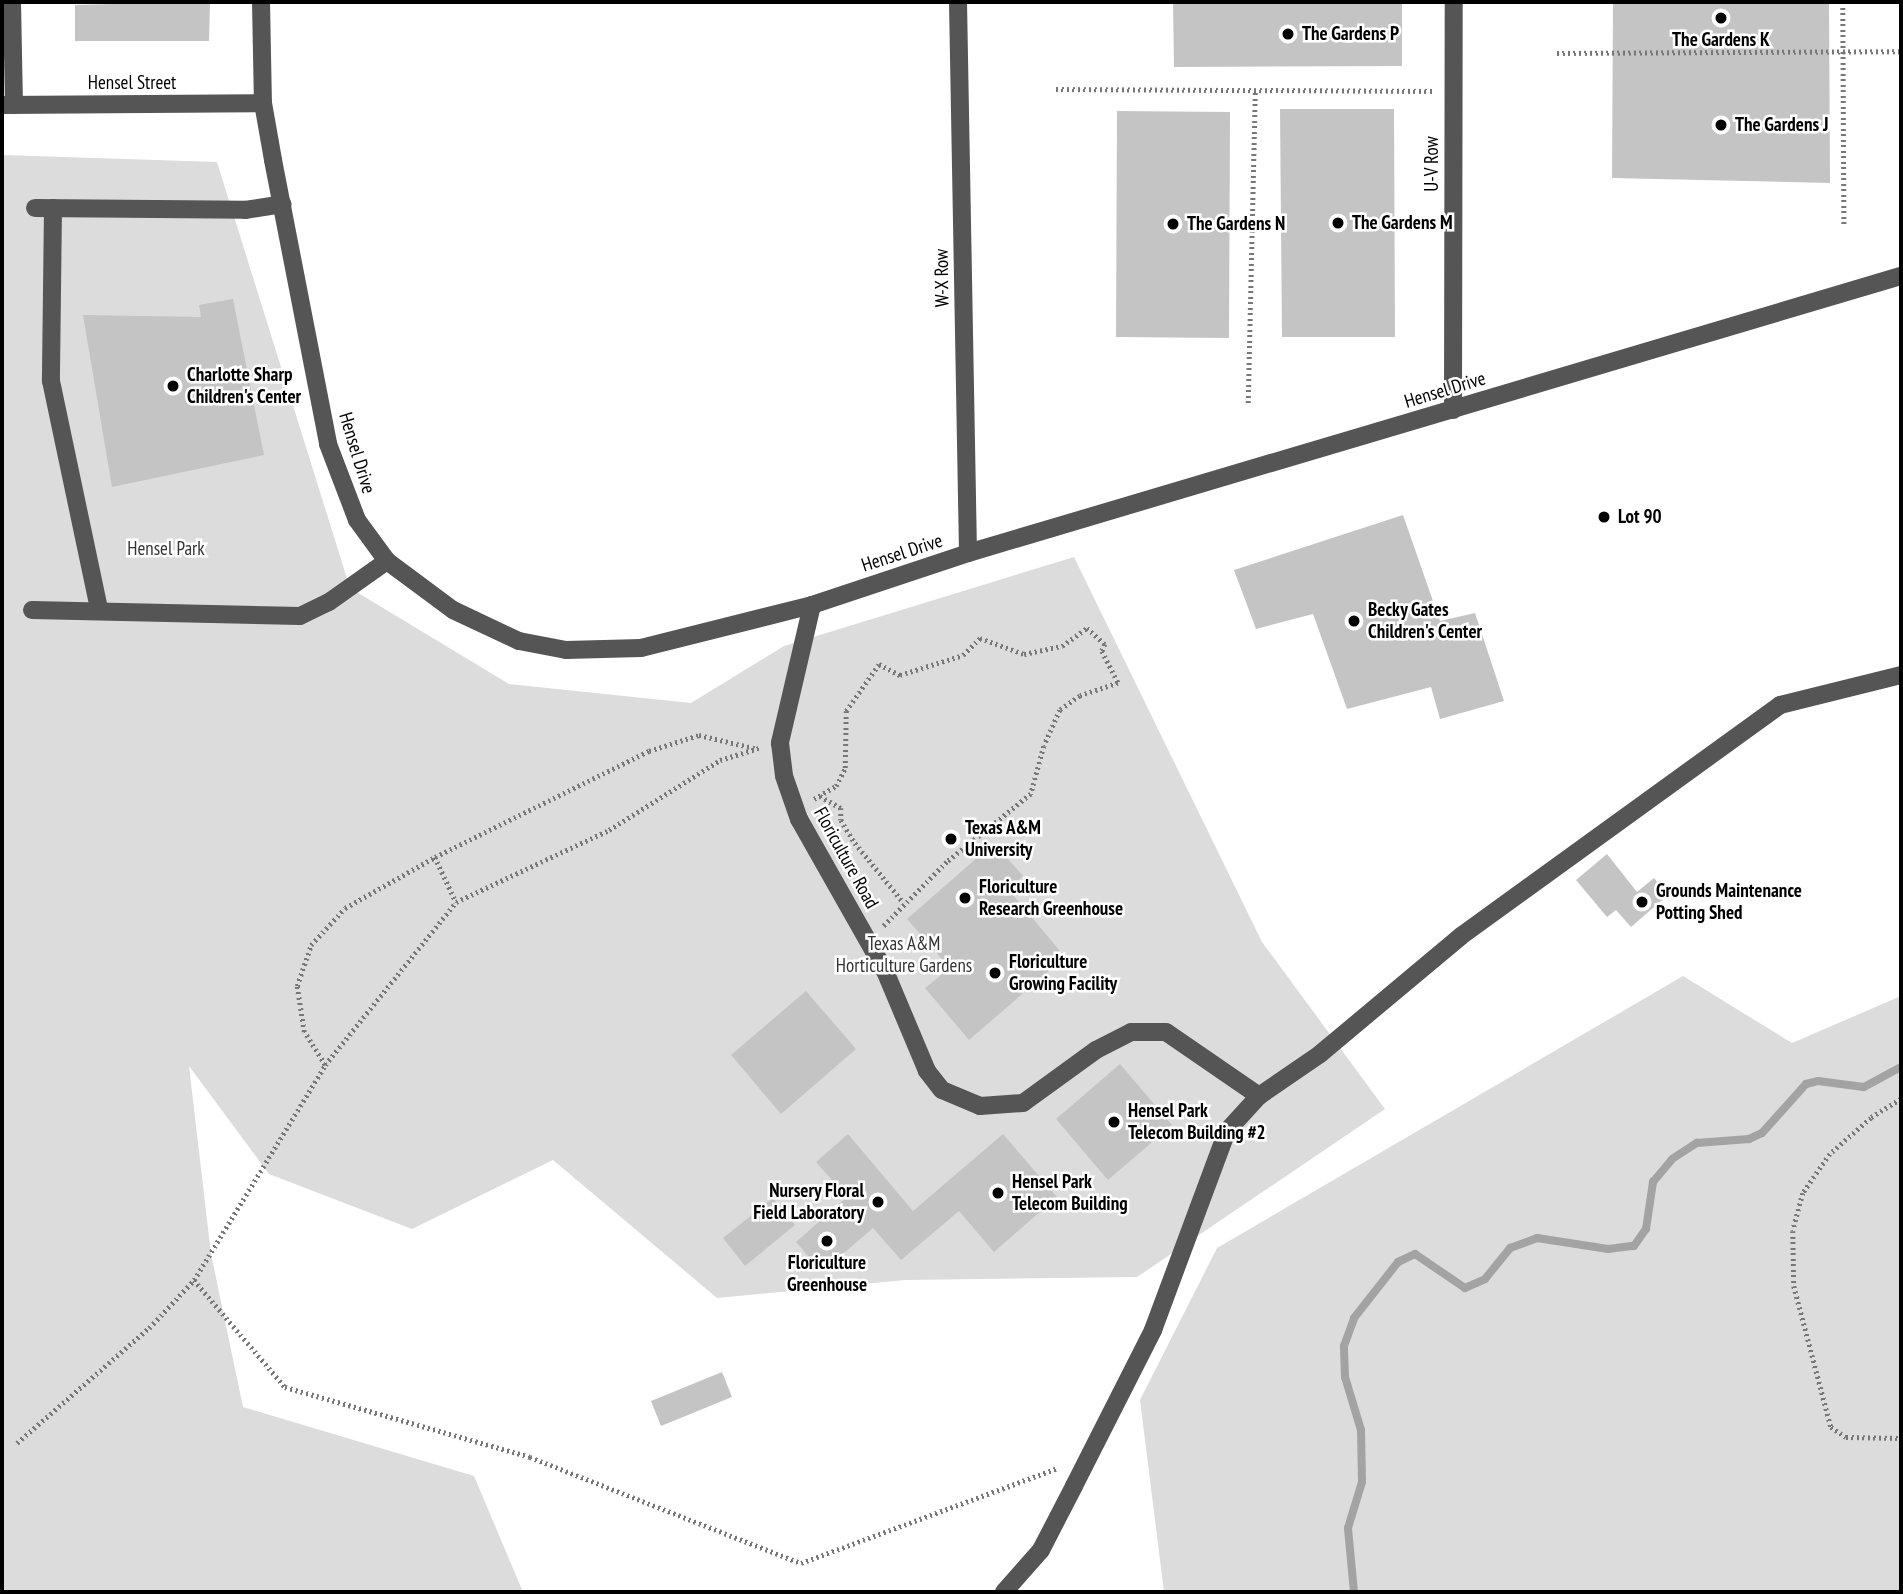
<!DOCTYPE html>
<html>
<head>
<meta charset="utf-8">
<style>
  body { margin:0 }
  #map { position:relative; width:1903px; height:1594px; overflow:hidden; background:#fff; font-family:"PT Sans Narrow",sans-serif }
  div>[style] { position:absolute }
  .green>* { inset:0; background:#dcdcdc }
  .stream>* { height:8px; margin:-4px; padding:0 4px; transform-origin:4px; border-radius:4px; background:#a3a3a3 }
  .building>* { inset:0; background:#c4c4c4 }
  .path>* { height:4.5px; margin-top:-2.25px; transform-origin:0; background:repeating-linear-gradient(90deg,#777 0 2px,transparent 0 5.5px) }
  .minor>* { height:18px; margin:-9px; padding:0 9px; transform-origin:9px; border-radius:9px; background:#555 }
  .dots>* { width:19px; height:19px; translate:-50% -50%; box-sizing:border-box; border:4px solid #fff; border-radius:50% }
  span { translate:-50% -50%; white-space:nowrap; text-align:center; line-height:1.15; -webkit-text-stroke:5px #fff; paint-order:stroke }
  .poi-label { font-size:19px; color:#000; font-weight:700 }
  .left { translate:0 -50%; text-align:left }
  .right { translate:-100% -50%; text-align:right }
  .street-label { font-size:19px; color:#000 }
  .park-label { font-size:19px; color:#333 }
  .frame { position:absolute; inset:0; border:4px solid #000; pointer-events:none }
</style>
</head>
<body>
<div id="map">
  <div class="green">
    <i style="clip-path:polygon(2px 155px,217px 162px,350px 588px,509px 684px,691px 703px,784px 646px,1074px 557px,1262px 942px,1385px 1109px,1137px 1277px,905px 1280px,717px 1298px,553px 1160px,412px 1229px,269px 1174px,189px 1066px,211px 1254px,243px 1407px,474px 1476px,523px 1592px,2px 1592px)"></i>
    <i style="clip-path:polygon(1683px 976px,1792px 1043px,1901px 996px,1901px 1592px,1164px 1592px,1140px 1400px,1217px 1248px)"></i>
  </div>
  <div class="stream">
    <i style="left:1354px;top:1592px;width:64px;rotate:-95.4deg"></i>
    <i style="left:1348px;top:1528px;width:48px;rotate:-73.1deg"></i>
    <i style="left:1362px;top:1482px;width:52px;rotate:-91.1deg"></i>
    <i style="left:1361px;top:1430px;width:55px;rotate:-106.8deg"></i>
    <i style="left:1345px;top:1377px;width:31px;rotate:-92deg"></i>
    <i style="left:1344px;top:1346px;width:30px;rotate:-70deg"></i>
    <i style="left:1354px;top:1318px;width:71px;rotate:-51.8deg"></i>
    <i style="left:1398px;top:1262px;width:19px;rotate:-25deg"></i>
    <i style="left:1415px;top:1254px;width:60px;rotate:34.2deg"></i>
    <i style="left:1465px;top:1288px;width:22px;rotate:-24deg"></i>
    <i style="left:1485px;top:1279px;width:40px;rotate:-51deg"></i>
    <i style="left:1510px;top:1248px;width:29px;rotate:-20deg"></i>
    <i style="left:1537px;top:1238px;width:72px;rotate:8.8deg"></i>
    <i style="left:1608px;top:1249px;width:26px;rotate:-7deg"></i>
    <i style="left:1634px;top:1246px;width:21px;rotate:-55deg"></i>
    <i style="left:1646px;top:1229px;width:48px;rotate:-81.5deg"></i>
    <i style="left:1653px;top:1182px;width:30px;rotate:-50deg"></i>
    <i style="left:1672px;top:1159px;width:30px;rotate:-33deg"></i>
    <i style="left:1697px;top:1143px;width:52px;rotate:-4.4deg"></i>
    <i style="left:1749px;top:1139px;width:14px;rotate:-25deg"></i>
    <i style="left:1762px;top:1133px;width:66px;rotate:-48.1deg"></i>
    <i style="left:1806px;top:1084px;width:12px;rotate:-14deg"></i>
    <i style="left:1818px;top:1081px;width:46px;rotate:7.4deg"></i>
    <i style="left:1864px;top:1087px;width:42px;rotate:-28.4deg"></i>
  </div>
  <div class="building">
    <i style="clip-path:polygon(1173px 2px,1402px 2px,1402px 66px,1174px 67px)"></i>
    <i style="clip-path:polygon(1613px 2px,1829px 2px,1830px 183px,1612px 178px)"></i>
    <i style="clip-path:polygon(151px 3px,210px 3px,209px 41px,75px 41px,75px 5px)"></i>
    <i style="clip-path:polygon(1280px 109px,1394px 109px,1395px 337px,1282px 337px)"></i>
    <i style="clip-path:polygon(1117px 111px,1230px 112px,1229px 338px,1116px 337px)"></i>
    <i style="clip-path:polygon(233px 299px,264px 455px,112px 487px,83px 315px,201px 317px,199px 305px)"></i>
    <i style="clip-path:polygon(1403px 515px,1440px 621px,1475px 613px,1504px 701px,1440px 719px,1431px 687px,1347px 709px,1313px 614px,1256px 629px,1234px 570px)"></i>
    <i style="clip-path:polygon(994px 843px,1023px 876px,1008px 889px,1065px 957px,969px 1040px,925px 988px,950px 968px,907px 919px)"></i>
    <i style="clip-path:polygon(1607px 854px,1637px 892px,1654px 878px,1668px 895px,1631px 927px,1616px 910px,1607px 917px,1576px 880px)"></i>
    <i style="clip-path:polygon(806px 991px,856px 1049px,781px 1114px,731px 1055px)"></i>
    <i style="clip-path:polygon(1120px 1064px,1172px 1125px,1108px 1180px,1056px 1119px)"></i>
    <i style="clip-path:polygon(848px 1134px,913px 1211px,1003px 1134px,1057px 1197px,994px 1252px,959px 1211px,901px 1260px,873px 1228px,822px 1272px,796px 1242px,847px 1197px,816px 1162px)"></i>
    <i style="clip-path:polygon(773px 1198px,795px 1225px,745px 1266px,723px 1238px)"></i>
    <i style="clip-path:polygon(722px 1372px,732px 1397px,661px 1426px,651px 1401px)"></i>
  </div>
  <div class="path">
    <i style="left:1843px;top:2px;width:223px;rotate:89.7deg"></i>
    <i style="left:1557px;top:53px;width:344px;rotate:-0.3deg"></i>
    <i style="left:1056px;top:89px;width:376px;rotate:0.3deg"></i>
    <i style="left:1248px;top:403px;width:313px;rotate:-88.7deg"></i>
    <i style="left:820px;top:796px;width:24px;rotate:30deg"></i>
    <i style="left:841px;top:808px;width:12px;rotate:90deg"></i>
    <i style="left:841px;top:820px;width:27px;rotate:59deg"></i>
    <i style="left:855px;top:843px;width:77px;rotate:50.8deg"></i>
    <i style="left:814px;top:799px;width:26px;rotate:-31deg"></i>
    <i style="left:836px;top:786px;width:20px;rotate:-63deg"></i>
    <i style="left:845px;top:768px;width:57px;rotate:-89deg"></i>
    <i style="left:846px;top:711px;width:57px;rotate:-54.9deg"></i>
    <i style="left:879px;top:664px;width:24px;rotate:28deg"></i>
    <i style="left:900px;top:675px;width:66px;rotate:-17.6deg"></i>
    <i style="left:963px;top:655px;width:24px;rotate:-45deg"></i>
    <i style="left:980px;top:638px;width:47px;rotate:20deg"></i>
    <i style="left:1024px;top:654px;width:39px;rotate:-12deg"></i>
    <i style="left:1062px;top:646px;width:31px;rotate:-36deg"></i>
    <i style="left:1087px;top:628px;width:24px;rotate:42deg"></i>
    <i style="left:1105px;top:644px;width:8px;rotate:113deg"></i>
    <i style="left:1102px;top:651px;width:36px;rotate:63deg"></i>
    <i style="left:1118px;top:683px;width:40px;rotate:161.1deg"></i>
    <i style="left:1080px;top:696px;width:24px;rotate:145deg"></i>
    <i style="left:1060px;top:710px;width:39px;rotate:114deg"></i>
    <i style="left:1044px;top:746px;width:50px;rotate:105.2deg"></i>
    <i style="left:1031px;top:794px;width:108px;rotate:141deg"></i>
    <i style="left:947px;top:862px;width:91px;rotate:134.6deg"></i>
    <i style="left:435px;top:857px;width:50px;rotate:65deg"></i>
    <i style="left:325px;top:1065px;width:39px;rotate:-122deg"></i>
    <i style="left:304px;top:1032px;width:47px;rotate:-98.7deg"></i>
    <i style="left:297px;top:986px;width:43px;rotate:-71.1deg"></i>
    <i style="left:311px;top:945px;width:50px;rotate:-47.4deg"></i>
    <i style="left:345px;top:908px;width:103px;rotate:-29.5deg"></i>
    <i style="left:435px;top:857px;width:239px;rotate:-26.4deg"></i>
    <i style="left:649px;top:751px;width:52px;rotate:-17.7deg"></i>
    <i style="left:699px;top:735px;width:57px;rotate:13.3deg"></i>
    <i style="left:1901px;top:1099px;width:36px;rotate:148deg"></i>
    <i style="left:1871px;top:1118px;width:55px;rotate:138.7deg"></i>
    <i style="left:1830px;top:1154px;width:47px;rotate:124.7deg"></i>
    <i style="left:1803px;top:1193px;width:39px;rotate:105deg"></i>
    <i style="left:1793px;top:1231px;width:55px;rotate:89deg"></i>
    <i style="left:1794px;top:1286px;width:146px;rotate:75.3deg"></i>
    <i style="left:1831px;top:1427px;width:18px;rotate:34deg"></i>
    <i style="left:1846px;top:1437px;width:55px;rotate:1deg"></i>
    <i style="left:194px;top:1280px;width:140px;rotate:49.6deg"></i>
    <i style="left:285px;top:1387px;width:255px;rotate:15.9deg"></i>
    <i style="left:530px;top:1457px;width:291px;rotate:21.4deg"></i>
    <i style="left:801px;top:1563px;width:274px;rotate:-20.3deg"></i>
    <i style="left:17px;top:1443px;width:175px;rotate:-41.1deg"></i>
    <i style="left:149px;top:1328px;width:66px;rotate:-46.8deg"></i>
    <i style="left:194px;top:1280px;width:252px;rotate:-58.6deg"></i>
    <i style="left:325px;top:1065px;width:209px;rotate:-51.2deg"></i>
    <i style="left:456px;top:902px;width:169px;rotate:-25.2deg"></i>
    <i style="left:609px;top:830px;width:131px;rotate:-32.2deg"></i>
    <i style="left:720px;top:760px;width:41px;rotate:-17.1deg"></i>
  </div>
  <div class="minor">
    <i style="left:12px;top:2px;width:103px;rotate:88.9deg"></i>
    <i style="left:261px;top:2px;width:101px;rotate:88.9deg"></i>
    <i style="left:263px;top:103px;width:58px;rotate:80deg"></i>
    <i style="left:273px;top:160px;width:289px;rotate:79deg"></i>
    <i style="left:328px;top:444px;width:81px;rotate:69.1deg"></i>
    <i style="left:357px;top:520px;width:51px;rotate:53.8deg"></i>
    <i style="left:387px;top:561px;width:82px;rotate:36.6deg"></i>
    <i style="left:453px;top:610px;width:73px;rotate:25.2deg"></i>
    <i style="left:519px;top:641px;width:48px;rotate:10.8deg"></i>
    <i style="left:566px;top:650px;width:75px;rotate:-1.5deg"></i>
    <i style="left:641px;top:648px;width:176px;rotate:-14.1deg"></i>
    <i style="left:812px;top:605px;width:164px;rotate:-18.4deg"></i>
    <i style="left:968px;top:553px;width:973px;rotate:-16.54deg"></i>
    <i style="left:958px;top:2px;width:551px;rotate:88.96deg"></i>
    <i style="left:2px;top:105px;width:261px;rotate:-0.4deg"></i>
    <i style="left:35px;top:208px;width:210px;rotate:0.5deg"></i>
    <i style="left:245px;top:210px;width:38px;rotate:-9deg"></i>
    <i style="left:53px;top:208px;width:173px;rotate:90.7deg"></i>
    <i style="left:51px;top:381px;width:232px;rotate:78.1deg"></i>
    <i style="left:1453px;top:410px;width:408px;rotate:-89.9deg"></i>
    <i style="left:812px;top:605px;width:142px;rotate:103.1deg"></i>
    <i style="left:780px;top:743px;width:33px;rotate:83deg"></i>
    <i style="left:784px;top:776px;width:46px;rotate:70.8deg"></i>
    <i style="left:799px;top:819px;width:175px;rotate:60.5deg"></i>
    <i style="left:885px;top:971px;width:108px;rotate:67.2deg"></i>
    <i style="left:927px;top:1071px;width:24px;rotate:52deg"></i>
    <i style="left:942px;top:1090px;width:41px;rotate:22.8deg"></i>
    <i style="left:980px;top:1106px;width:43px;rotate:-4deg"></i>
    <i style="left:1023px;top:1103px;width:90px;rotate:-36deg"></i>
    <i style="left:1096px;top:1050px;width:39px;rotate:-27deg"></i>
    <i style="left:1131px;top:1032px;width:35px"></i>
    <i style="left:1166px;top:1032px;width:113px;rotate:34.5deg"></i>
    <i style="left:32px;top:610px;width:268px;rotate:1.3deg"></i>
    <i style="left:300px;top:616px;width:32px;rotate:-26deg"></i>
    <i style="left:329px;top:602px;width:71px;rotate:-35.3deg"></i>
    <i style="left:1004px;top:1592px;width:56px;rotate:-48.6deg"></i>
    <i style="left:1041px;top:1550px;width:72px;rotate:-62.7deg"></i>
    <i style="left:1074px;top:1486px;width:175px;rotate:-63.1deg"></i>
    <i style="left:1153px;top:1330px;width:212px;rotate:-69.6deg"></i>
    <i style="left:1227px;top:1131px;width:47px;rotate:-47.6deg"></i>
    <i style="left:1259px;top:1096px;width:74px;rotate:-34.5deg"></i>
    <i style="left:1320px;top:1054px;width:184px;rotate:-39.9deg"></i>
    <i style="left:1461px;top:936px;width:394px;rotate:-35.9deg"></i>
    <i style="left:1780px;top:705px;width:125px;rotate:-13.9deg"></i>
  </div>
  <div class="dots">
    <i style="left:1721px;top:18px;background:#000"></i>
    <i style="left:1288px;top:34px;background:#000"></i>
    <i style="left:1721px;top:125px;background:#000"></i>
    <i style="left:1338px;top:223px;background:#000"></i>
    <i style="left:1173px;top:224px;background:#000"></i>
    <i style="left:173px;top:386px;background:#000"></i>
    <i style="left:1604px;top:517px;background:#000"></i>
    <i style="left:1354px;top:621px;background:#000"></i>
    <i style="left:951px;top:839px;background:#000"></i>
    <i style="left:965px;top:898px;background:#000"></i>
    <i style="left:1642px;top:902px;background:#000"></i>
    <i style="left:995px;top:973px;background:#000"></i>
    <i style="left:1114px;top:1122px;background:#000"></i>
    <i style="left:998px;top:1193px;background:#000"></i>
    <i style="left:878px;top:1202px;background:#000"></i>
    <i style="left:827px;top:1241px;background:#000"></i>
  </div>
  <div class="poi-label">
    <span class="left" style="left:1302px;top:34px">The Gardens P</span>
    <span style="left:1721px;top:40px">The Gardens K</span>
    <span class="left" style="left:1735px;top:125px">The Gardens J</span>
    <span class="left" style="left:1352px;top:223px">The Gardens M</span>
    <span class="left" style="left:1187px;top:224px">The Gardens N</span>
    <span class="left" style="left:187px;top:386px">Charlotte Sharp<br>Children's Center</span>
    <span class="left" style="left:1618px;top:517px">Lot 90</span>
    <span class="left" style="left:1368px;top:621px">Becky Gates<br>Children's Center</span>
    <span class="left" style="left:965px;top:839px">Texas A&amp;M<br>University</span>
    <span class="left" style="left:979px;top:898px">Floriculture<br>Research Greenhouse</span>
    <span class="left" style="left:1656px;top:902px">Grounds Maintenance<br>Potting Shed</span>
    <span class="left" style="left:1009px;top:973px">Floriculture<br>Growing Facility</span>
    <span class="left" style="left:1128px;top:1122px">Hensel Park<br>Telecom Building #2</span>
    <span class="left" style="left:1012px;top:1193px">Hensel Park<br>Telecom Building</span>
    <span class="right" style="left:864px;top:1202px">Nursery Floral<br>Field Laboratory</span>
    <span style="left:827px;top:1274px">Floriculture<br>Greenhouse</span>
  </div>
  <div class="street-label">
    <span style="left:132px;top:83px">Hensel Street</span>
    <span style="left:1432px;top:164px;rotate:-90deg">U-V Row</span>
    <span style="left:942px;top:278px;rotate:-91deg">W-X Row</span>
    <span style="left:1445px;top:390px;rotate:-17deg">Hensel Drive</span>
    <span style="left:357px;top:453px;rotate:73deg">Hensel Drive</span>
    <span style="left:902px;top:553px;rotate:-18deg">Hensel Drive</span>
    <span style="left:846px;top:858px;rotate:61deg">Floriculture Road</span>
  </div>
  <div class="park-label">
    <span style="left:166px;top:549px">Hensel Park</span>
    <span style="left:904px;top:955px">Texas A&amp;M<br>Horticulture Gardens</span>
  </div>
  <div class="frame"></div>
</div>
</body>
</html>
